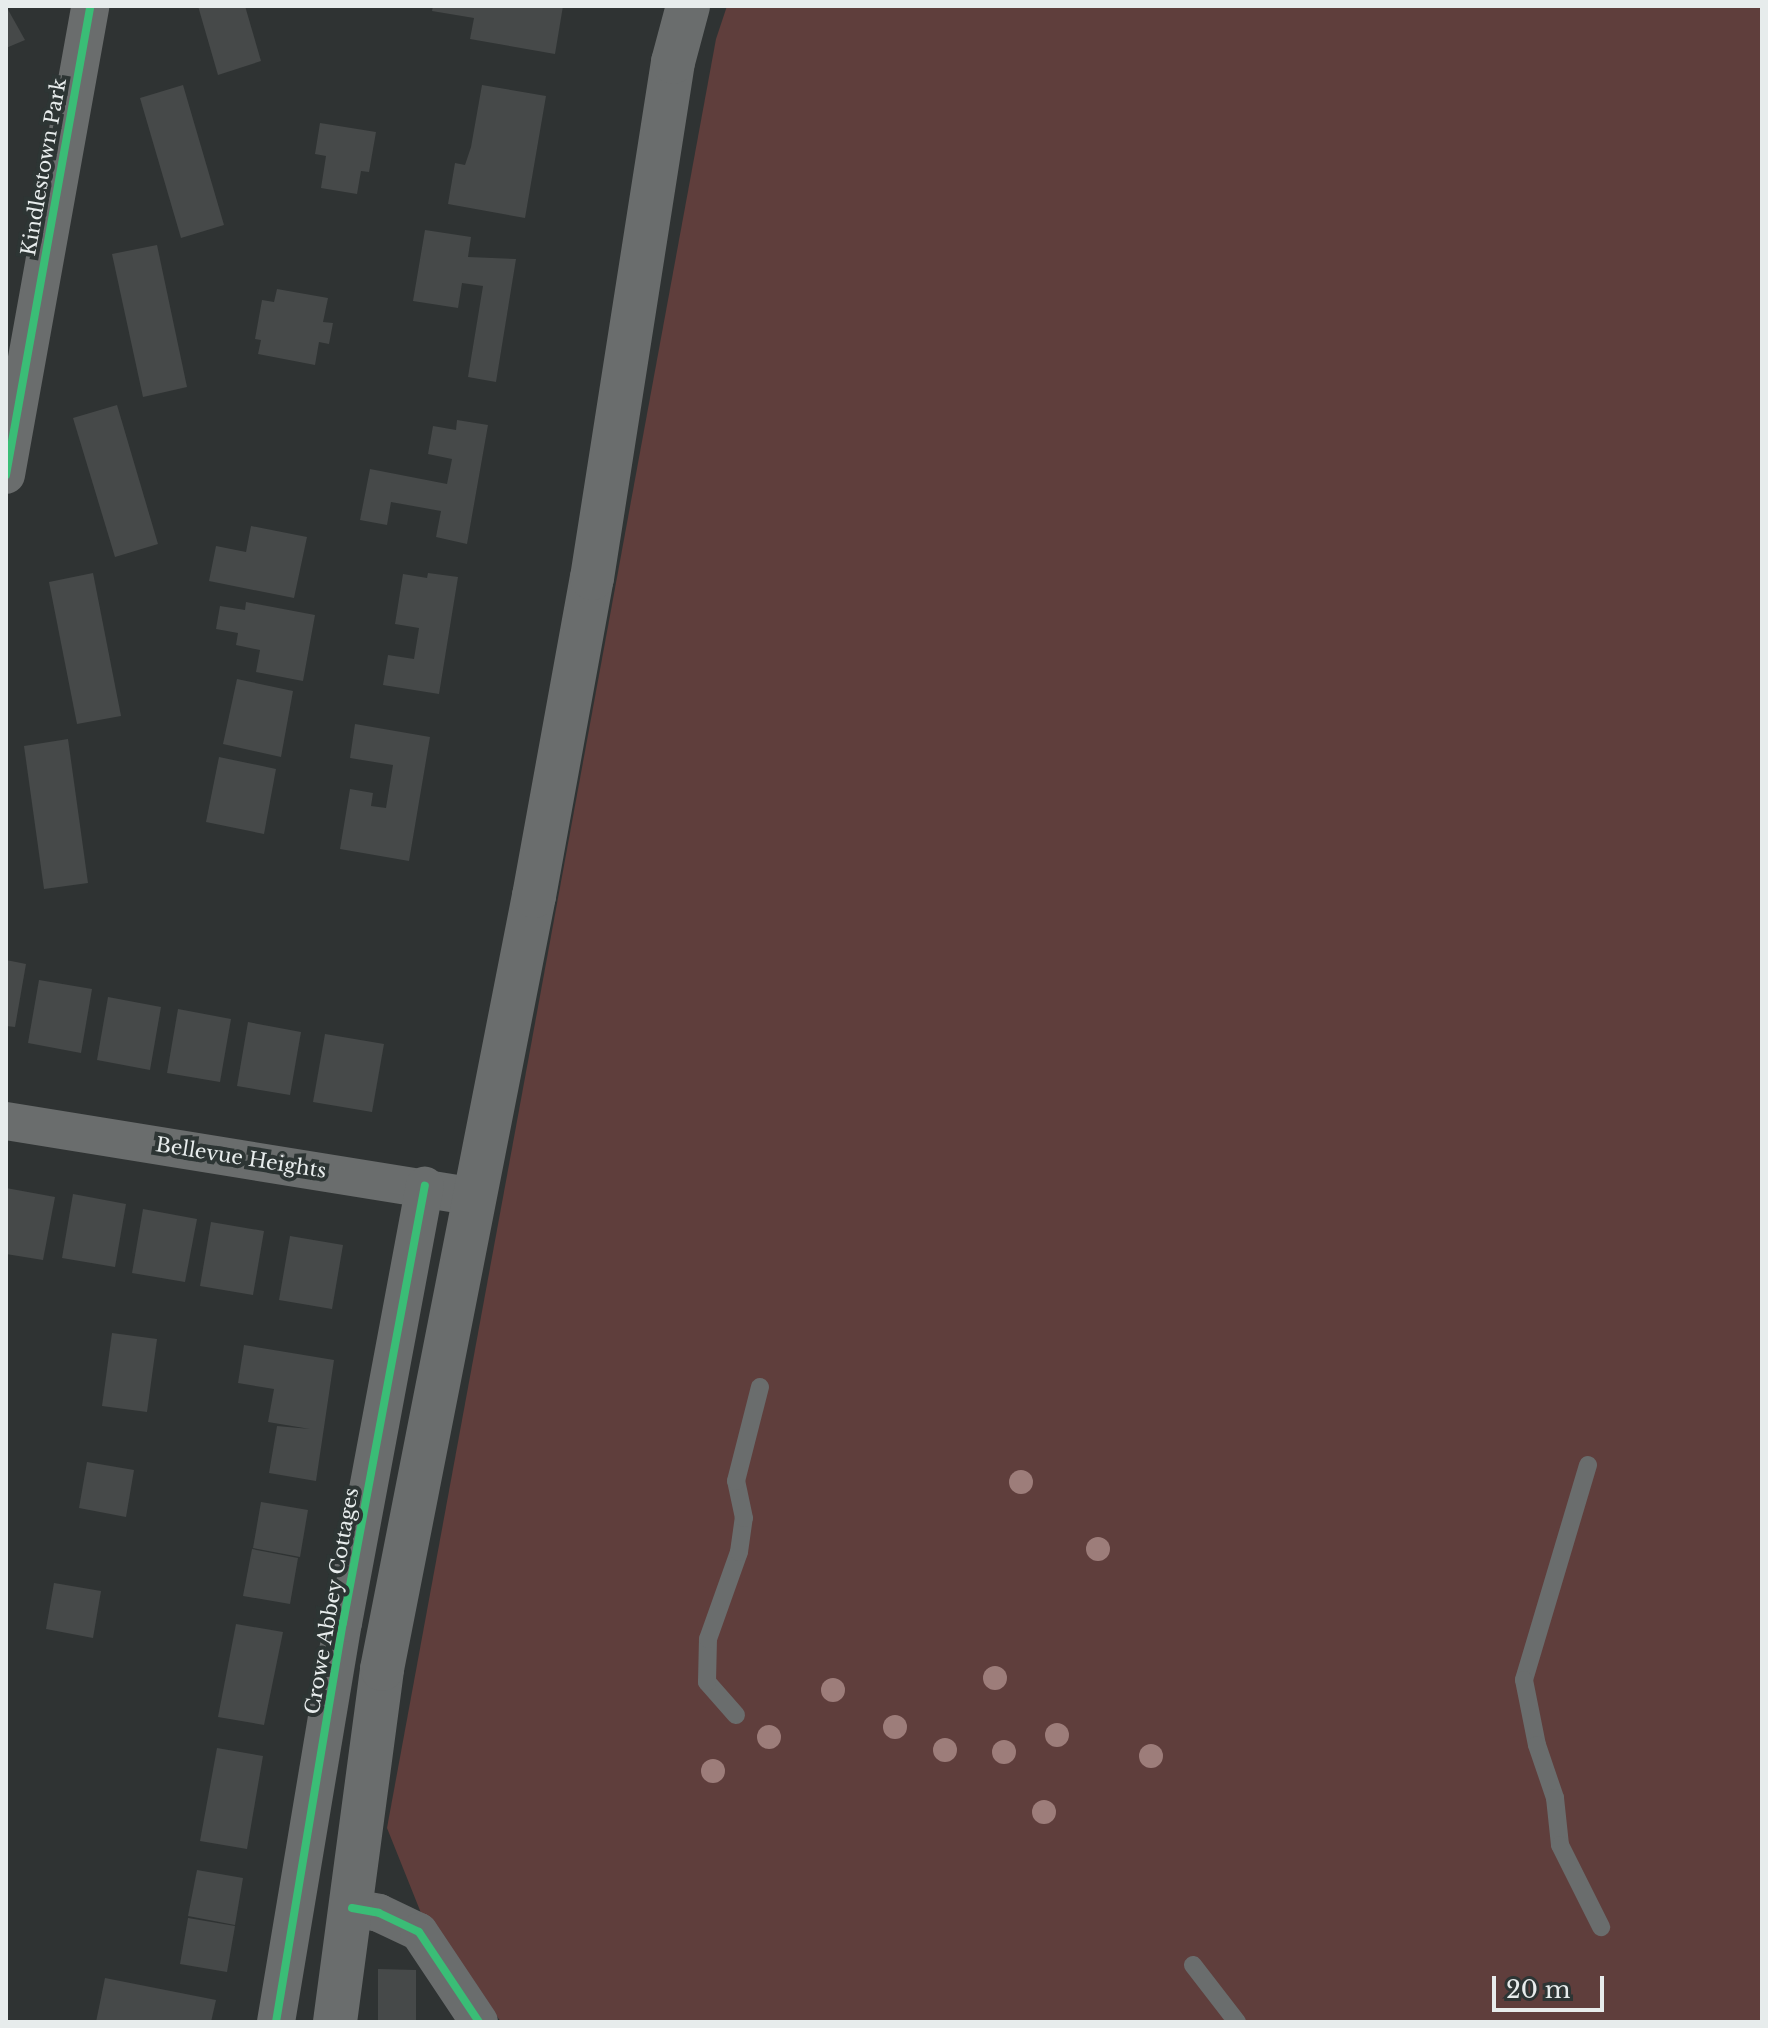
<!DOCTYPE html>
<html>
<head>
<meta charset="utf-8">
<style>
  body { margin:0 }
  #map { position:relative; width:1768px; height:2028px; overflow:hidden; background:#2f3333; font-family:"Libre Baskerville",serif }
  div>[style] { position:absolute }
  .green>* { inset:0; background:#5f3e3c }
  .building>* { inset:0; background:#464949 }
  .lane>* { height:18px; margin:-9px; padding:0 9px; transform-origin:9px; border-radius:9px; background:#6a6d6d }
  .street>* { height:38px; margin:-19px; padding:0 19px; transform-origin:19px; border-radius:19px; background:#6a6d6d }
  .secondary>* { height:44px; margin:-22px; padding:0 22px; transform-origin:22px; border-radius:22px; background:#6a6d6d }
  .cycleway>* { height:8px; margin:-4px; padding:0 4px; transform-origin:4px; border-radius:4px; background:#3abd76 }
  .trees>* { width:24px; height:24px; margin:-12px; border-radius:50%; background:#9d7d7a }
  span { translate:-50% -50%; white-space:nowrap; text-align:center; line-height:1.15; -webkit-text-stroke:8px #2d3534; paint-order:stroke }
  .street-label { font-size:20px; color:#e7ecec }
  .frame { position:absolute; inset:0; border:8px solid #e7ecec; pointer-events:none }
  .scale { position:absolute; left:1492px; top:1976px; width:112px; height:36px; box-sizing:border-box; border:4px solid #e7ecec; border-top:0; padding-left:10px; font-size:24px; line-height:28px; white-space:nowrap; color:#e7ecec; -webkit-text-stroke:6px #2d3534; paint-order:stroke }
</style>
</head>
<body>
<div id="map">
  <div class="green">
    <i style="clip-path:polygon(727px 6px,1762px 6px,1762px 2022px,501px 2022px,421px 1913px,387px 1828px,716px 39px)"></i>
  </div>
  <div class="building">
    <i style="clip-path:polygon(6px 6px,25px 40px,6px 48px)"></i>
    <i style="clip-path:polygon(198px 6px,245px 6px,261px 61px,218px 75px)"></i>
    <i style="clip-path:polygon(433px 6px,563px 6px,555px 54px,470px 39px,474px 18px,432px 11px)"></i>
    <i style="clip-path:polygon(183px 85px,224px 225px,181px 238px,140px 98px)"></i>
    <i style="clip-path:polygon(482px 85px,546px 96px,525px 218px,448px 204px,455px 163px,465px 165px,471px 147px)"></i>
    <i style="clip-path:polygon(320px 123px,376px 132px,369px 172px,361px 171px,357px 194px,321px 188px,326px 156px,315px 154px)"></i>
    <i style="clip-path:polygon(425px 230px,471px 237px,468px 257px,516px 259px,496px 382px,468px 377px,483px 286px,462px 283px,458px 308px,413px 301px)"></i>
    <i style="clip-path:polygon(157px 245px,187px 387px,143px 397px,112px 254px)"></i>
    <i style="clip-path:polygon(277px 289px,328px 298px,323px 322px,333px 323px,329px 344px,319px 342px,315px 365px,258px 354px,261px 340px,255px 339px,262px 300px,274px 302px)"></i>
    <i style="clip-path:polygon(117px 405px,158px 544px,115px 557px,73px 418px)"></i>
    <i style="clip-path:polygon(457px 420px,488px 425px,467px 544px,436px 537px,441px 511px,391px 502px,387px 525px,360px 520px,370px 469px,447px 484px,452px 459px,428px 454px,433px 426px,456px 430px)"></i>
    <i style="clip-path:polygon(251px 526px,307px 537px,294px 598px,209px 581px,216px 546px,246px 552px)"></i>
    <i style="clip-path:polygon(93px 573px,121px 716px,77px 724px,49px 582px)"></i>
    <i style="clip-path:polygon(428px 573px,458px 577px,439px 694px,383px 685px,388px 655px,414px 659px,419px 628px,395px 624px,403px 574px,427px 578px)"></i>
    <i style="clip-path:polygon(246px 602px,315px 615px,303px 681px,256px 672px,260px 650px,236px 645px,238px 633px,216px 629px,220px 606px,245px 610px)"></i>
    <i style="clip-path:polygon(237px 679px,293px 691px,281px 757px,223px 744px)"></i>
    <i style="clip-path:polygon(355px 724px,430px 737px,409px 861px,340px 849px,350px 789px,373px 793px,371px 806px,386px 808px,393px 765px,350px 758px)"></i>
    <i style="clip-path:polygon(68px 739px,88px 883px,44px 889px,24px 746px)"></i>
    <i style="clip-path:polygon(219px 757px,276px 769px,264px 834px,206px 822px)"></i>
    <i style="clip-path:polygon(6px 960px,26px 964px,15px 1027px,6px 1026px)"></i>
    <i style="clip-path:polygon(39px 980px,92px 989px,81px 1053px,28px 1043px)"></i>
    <i style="clip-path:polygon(108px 997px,161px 1007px,150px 1070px,97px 1060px)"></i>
    <i style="clip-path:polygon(178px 1009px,231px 1019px,220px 1082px,167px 1073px)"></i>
    <i style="clip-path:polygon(248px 1022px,301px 1032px,290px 1095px,237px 1086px)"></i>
    <i style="clip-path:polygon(325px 1034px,384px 1044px,372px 1112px,313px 1102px)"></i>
    <i style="clip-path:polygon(6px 1188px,55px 1197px,43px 1260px,6px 1254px)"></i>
    <i style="clip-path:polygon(73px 1194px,126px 1204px,115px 1267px,62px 1258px)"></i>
    <i style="clip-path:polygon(143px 1209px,197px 1219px,185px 1282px,132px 1273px)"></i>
    <i style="clip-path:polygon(211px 1222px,264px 1231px,253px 1295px,200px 1286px)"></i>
    <i style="clip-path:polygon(290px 1236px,343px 1245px,332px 1309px,279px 1300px)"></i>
    <i style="clip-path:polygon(112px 1333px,157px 1339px,147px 1412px,102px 1406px)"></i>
    <i style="clip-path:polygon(244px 1345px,334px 1360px,316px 1481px,269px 1473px,277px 1426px,310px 1429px,268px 1422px,274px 1389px,238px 1383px)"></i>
    <i style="clip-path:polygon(87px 1462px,134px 1470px,126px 1517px,79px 1508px)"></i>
    <i style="clip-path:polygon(261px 1502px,308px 1510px,300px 1557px,253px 1548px)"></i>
    <i style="clip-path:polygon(252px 1549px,298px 1558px,290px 1604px,243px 1596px)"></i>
    <i style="clip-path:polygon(54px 1583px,101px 1591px,93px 1638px,46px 1629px)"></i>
    <i style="clip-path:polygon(236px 1624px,283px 1632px,264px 1725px,218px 1717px)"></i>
    <i style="clip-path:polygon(217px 1748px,263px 1756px,247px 1849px,200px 1841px)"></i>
    <i style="clip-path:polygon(197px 1870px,243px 1878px,235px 1925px,188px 1916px)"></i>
    <i style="clip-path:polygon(188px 1918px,235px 1926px,227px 1972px,180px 1964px)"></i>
    <i style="clip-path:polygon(378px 1969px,416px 1970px,416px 2022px,378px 2022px)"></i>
    <i style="clip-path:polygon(105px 1978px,216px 2000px,211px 2022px,96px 2022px)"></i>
  </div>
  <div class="lane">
    <i style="left:1588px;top:1465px;width:224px;rotate:106.6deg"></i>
    <i style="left:1524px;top:1680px;width:66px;rotate:78.7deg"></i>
    <i style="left:1537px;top:1745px;width:56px;rotate:71.2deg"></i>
    <i style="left:1555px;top:1798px;width:47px;rotate:83.9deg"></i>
    <i style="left:1560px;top:1845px;width:92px;rotate:63.4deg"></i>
    <i style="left:736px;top:1715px;width:44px;rotate:-131.3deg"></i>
    <i style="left:707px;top:1682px;width:43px;rotate:-88.7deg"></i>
    <i style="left:708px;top:1639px;width:92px;rotate:-70.4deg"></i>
    <i style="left:739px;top:1552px;width:34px;rotate:-82deg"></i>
    <i style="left:744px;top:1518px;width:38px;rotate:-102deg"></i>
    <i style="left:736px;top:1481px;width:97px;rotate:-75.7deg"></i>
    <i style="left:1193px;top:1965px;width:72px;rotate:52.3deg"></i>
  </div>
  <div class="street">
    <i style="left:6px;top:475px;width:476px;rotate:-79.8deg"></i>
    <i style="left:6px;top:1121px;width:476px;rotate:9.2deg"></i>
    <i style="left:352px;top:1908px;width:27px;rotate:10deg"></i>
    <i style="left:379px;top:1913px;width:44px;rotate:25.4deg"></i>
    <i style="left:419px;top:1932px;width:108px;rotate:56.3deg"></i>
    <i style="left:276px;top:2022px;width:405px;rotate:-80.5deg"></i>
    <i style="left:343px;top:1623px;width:445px;rotate:-79.4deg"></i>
  </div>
  <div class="secondary">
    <i style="left:335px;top:2022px;width:356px;rotate:-82.4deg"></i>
    <i style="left:382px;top:1669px;width:788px;rotate:-78.88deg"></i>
    <i style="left:534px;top:896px;width:323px;rotate:-79.7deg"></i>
    <i style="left:592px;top:578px;width:522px;rotate:-81.08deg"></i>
    <i style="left:673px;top:62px;width:58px;rotate:-75deg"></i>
  </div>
  <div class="cycleway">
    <i style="left:6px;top:475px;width:476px;rotate:-79.8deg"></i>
    <i style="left:352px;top:1908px;width:27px;rotate:10deg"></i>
    <i style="left:379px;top:1913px;width:44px;rotate:25.4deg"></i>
    <i style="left:419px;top:1932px;width:108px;rotate:56.3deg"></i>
    <i style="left:276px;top:2022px;width:405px;rotate:-80.5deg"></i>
    <i style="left:343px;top:1623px;width:445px;rotate:-79.4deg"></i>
  </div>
  <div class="trees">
    <i style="left:1021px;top:1482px"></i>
    <i style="left:1098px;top:1549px"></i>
    <i style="left:995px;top:1678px"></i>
    <i style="left:833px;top:1690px"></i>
    <i style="left:895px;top:1727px"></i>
    <i style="left:1057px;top:1735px"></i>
    <i style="left:769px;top:1737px"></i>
    <i style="left:945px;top:1750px"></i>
    <i style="left:1004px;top:1752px"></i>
    <i style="left:1151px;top:1756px"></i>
    <i style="left:713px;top:1771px"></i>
    <i style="left:1044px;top:1812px"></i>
  </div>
  <div class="street-label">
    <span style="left:44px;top:167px;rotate:-80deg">Kindlestown Park</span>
    <span style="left:241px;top:1158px;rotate:9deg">Bellevue Heights</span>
    <span style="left:332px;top:1601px;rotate:-80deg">Crowe Abbey Cottages</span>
  </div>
  <div class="frame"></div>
  <div class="scale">20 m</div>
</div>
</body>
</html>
